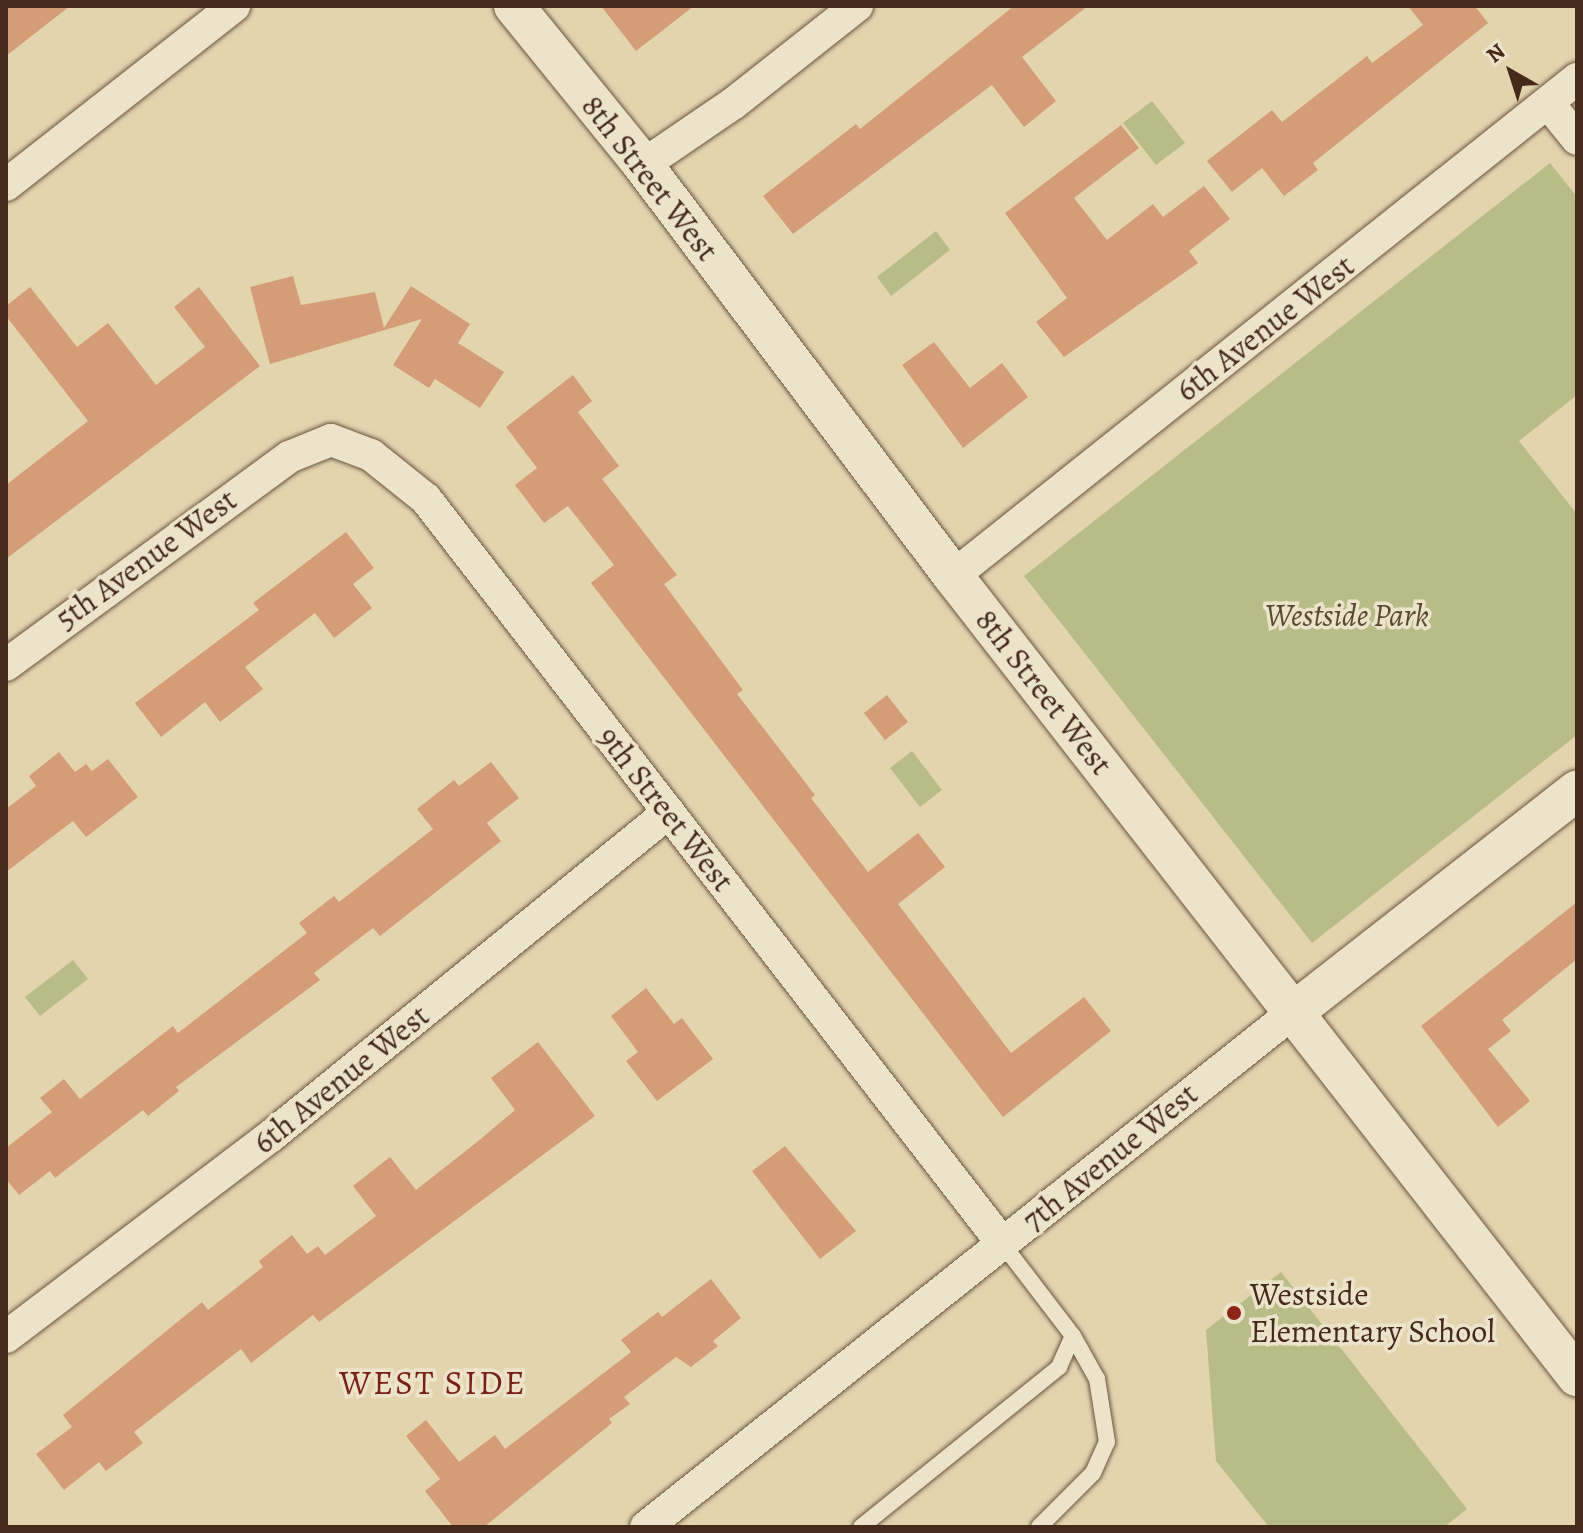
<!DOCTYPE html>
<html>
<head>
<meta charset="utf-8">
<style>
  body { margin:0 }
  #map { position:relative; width:1583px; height:1533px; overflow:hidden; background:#e2d5ad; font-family:Alegreya,serif }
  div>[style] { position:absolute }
  .green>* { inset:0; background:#b8bc86 }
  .building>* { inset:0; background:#d59d77 }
  .roads { filter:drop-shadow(0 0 2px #6c5540) drop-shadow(0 0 2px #6c5540) }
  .service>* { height:16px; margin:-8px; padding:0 8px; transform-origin:8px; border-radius:8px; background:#ece4ca }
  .minor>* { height:32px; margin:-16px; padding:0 16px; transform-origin:16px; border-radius:16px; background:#ece4ca }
  .tertiary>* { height:40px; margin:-20px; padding:0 20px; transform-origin:20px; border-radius:20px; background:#ece4ca }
  .dots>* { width:22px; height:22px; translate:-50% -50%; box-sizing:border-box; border:4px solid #ece4ca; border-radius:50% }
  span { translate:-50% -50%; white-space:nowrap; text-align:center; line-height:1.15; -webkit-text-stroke:7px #ece4ca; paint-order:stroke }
  .street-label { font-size:32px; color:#452a1c }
  .park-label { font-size:32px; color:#5c4731; font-style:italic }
  .poi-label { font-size:32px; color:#452a1c }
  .left { translate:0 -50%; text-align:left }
  .neighbourhood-label { font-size:34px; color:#7a1f14; letter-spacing:2px }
  .frame { position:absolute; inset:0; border:8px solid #452a1c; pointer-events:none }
  .north { position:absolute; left:1471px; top:32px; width:80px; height:80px; -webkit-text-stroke:6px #ece4ca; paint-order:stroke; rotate:321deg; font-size:22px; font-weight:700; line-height:32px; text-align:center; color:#452a1c }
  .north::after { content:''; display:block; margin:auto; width:28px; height:36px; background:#452a1c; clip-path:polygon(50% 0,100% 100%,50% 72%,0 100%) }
</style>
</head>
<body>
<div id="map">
  <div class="green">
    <i style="clip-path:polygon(1152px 101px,1185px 143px,1156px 165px,1123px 123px)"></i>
    <i style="clip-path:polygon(1550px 163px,1577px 197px,1577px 395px,1519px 441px,1577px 514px,1577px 735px,1312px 943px,1024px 576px)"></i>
    <i style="clip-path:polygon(936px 231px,950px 250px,891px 296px,877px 277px)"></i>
    <i style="clip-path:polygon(912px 751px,942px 790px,920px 807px,890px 768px)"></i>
    <i style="clip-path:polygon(73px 960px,88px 979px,40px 1016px,25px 997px)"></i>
    <i style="clip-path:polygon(1281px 1272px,1467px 1509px,1444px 1527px,1269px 1527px,1216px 1461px,1206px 1330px)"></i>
  </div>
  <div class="building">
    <i style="clip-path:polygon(6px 6px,70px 6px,6px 56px)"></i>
    <i style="clip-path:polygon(601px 6px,694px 6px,636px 51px)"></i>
    <i style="clip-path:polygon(1014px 6px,1088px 6px,1022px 57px,1056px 101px,1024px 127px,992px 85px,793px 234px,763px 196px,856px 124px,860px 129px)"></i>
    <i style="clip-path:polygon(1408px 6px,1475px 6px,1488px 23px,1313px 163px,1318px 170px,1284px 196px,1262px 168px,1232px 192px,1207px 161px,1272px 110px,1282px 122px,1367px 56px,1372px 63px,1423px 25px)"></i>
    <i style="clip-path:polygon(1121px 125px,1139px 148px,1074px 198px,1107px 240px,1153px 204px,1163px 217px,1204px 186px,1230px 219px,1189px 251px,1198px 263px,1064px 357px,1036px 322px,1067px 298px,1005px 213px)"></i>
    <i style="clip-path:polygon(293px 276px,301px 305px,375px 292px,384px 328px,411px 286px,470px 324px,458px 343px,504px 372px,480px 408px,435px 379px,429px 388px,393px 365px,422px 319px,270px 364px,250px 287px)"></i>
    <i style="clip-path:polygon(30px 287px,77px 347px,108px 323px,156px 385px,205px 347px,174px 307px,199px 287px,260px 366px,6px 559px,6px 485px,88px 421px,6px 316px,6px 306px)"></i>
    <i style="clip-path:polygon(934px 342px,970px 388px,1002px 363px,1028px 397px,963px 448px,902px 365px)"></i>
    <i style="clip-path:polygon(573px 375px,592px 401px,578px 412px,619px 466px,602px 479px,677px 575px,664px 584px,743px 690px,737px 694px,815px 795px,811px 798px,868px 872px,918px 833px,945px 867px,898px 904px,1011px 1053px,1084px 997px,1111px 1031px,1003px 1117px,591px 583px,614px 565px,568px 506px,544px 523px,515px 485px,537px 468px,506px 427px)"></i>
    <i style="clip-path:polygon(346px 532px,374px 568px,353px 584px,372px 608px,334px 638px,315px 613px,245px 667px,263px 689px,220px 722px,205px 702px,161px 737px,135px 703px,259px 610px,253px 603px)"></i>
    <i style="clip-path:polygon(887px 695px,908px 722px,885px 740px,864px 713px)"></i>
    <i style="clip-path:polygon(59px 752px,75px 772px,86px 764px,92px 771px,108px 759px,138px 797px,86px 837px,73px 821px,6px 872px,6px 809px,36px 786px,29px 776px)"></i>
    <i style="clip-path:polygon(491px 762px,519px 798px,487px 823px,501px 841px,380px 936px,373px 928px,314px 973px,320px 980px,176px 1087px,179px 1091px,148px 1116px,143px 1110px,55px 1178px,50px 1171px,19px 1195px,6px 1179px,6px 1148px,52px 1112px,40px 1098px,64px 1079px,80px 1099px,173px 1026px,178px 1033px,307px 933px,299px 923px,334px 896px,339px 902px,433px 829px,417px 809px,454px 780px,459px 786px)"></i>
    <i style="clip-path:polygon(1577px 902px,1577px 959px,1502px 1020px,1511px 1031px,1488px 1049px,1530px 1101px,1498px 1127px,1421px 1026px)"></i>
    <i style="clip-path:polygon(646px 988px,674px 1024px,682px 1018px,713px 1059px,657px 1101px,626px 1061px,638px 1052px,611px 1016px)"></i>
    <i style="clip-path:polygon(538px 1042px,595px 1116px,319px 1322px,313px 1315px,251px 1363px,241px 1349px,134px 1432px,143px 1443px,106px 1471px,99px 1462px,64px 1490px,36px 1454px,72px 1427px,63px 1415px,202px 1302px,208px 1310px,263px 1267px,259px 1261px,292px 1235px,307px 1254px,318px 1246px,325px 1255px,376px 1216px,353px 1186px,390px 1157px,416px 1190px,477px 1142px,515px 1110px,491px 1078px)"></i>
    <i style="clip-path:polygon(785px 1146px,856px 1231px,820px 1259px,752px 1171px)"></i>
    <i style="clip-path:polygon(711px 1279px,741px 1318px,713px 1341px,718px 1346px,691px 1367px,676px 1357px,624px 1397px,630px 1404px,609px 1419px,612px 1423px,484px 1527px,453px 1527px,425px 1491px,440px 1479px,406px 1436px,426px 1420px,459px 1462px,495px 1435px,505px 1449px,631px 1352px,621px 1340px,658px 1312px,662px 1317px)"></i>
  </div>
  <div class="roads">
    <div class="service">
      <i style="left:861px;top:1527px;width:255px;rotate:-38.9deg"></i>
      <i style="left:1059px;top:1367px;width:34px;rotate:-66deg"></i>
      <i style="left:1073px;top:1336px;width:117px;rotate:-127.4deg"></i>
      <i style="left:1039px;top:1527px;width:76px;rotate:-45deg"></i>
      <i style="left:1093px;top:1473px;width:34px;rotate:-66deg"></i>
      <i style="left:1107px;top:1442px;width:64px;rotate:-99deg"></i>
      <i style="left:1097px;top:1379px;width:49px;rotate:-119.2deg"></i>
    </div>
    <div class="minor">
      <i style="left:1548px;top:103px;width:46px;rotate:51.1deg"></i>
      <i style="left:643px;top:165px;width:110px;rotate:-34.3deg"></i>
      <i style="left:734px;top:103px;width:157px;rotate:-38.3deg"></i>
      <i style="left:6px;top:185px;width:290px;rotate:-38.1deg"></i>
      <i style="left:953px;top:576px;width:798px;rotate:-38.54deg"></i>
      <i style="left:6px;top:665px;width:351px;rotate:-36.3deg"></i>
      <i style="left:289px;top:457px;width:45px;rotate:-22deg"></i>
      <i style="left:331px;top:440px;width:43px;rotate:20.6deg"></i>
      <i style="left:371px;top:455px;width:70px;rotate:38.7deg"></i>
      <i style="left:426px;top:499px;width:941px;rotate:52.25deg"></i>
      <i style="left:6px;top:1337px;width:333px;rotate:-37.2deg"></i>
      <i style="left:271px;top:1136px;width:513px;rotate:-39.15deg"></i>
      <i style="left:646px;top:1527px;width:829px;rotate:-38.49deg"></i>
    </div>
    <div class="tertiary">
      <i style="left:514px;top:6px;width:205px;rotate:50.9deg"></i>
      <i style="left:643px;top:165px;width:515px;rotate:52.97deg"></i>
      <i style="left:953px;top:576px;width:1015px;rotate:52.05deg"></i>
      <i style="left:1295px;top:1011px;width:358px;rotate:-38deg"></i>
    </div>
  </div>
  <div class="dots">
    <i style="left:1234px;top:1313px;background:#8f2418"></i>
  </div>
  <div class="street-label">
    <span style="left:650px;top:178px;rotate:52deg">8th Street West</span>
    <span style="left:1265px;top:328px;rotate:-38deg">6th Avenue West</span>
    <span style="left:146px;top:559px;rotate:-36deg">5th Avenue West</span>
    <span style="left:1044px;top:692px;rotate:52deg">8th Street West</span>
    <span style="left:666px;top:809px;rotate:52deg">9th Street West</span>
    <span style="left:341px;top:1079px;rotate:-39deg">6th Avenue West</span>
    <span style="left:1110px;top:1157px;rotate:-39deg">7th Avenue West</span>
  </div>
  <div class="park-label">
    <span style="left:1347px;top:615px">Westside Park</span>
  </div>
  <div class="poi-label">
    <span class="left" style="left:1250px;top:1313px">Westside<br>Elementary School</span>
  </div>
  <div class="neighbourhood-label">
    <span style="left:433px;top:1383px">WEST SIDE</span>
  </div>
  <div class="frame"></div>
  <div class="north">N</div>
</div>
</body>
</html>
